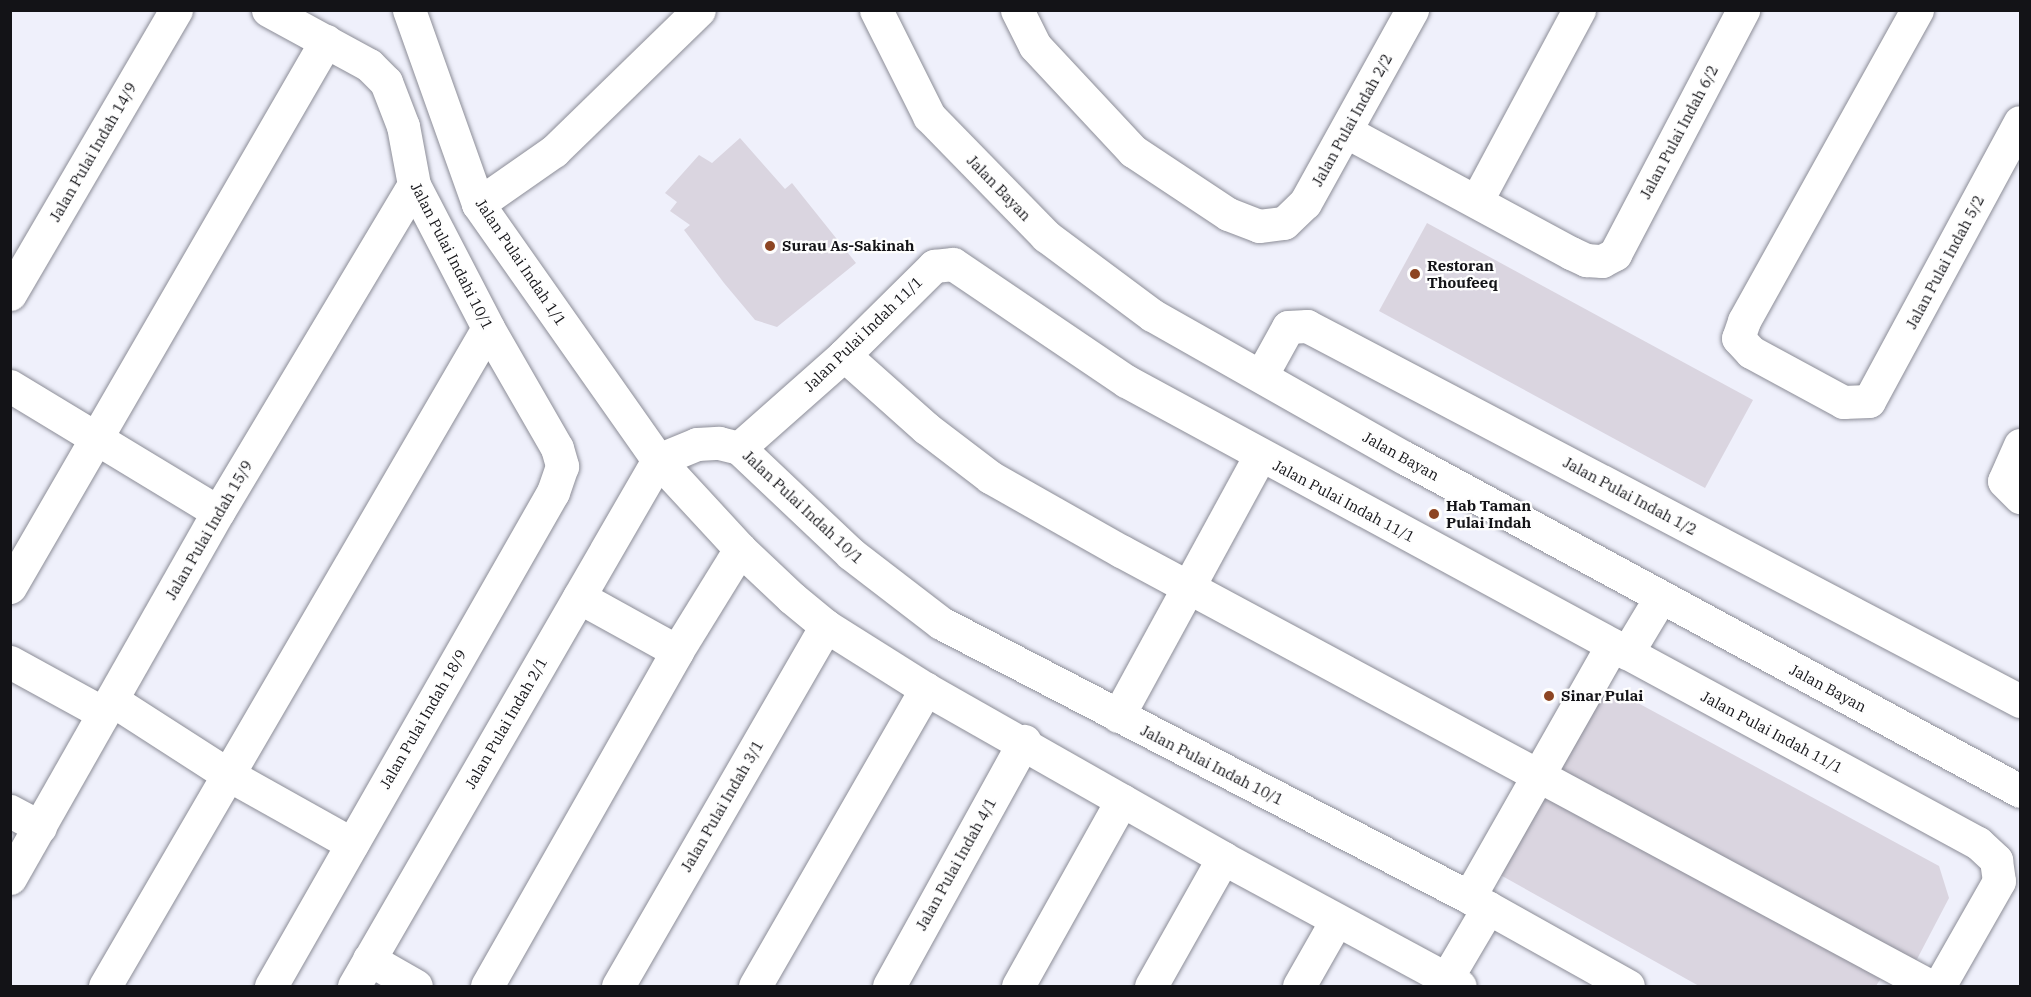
<!DOCTYPE html>
<html>
<head>
<meta charset="utf-8">
<style>
  body { margin:0 }
  #map { position:relative; width:2031px; height:997px; overflow:hidden; background:#eff0fb; font-family:"IBM Plex Serif",serif }
  div>[style] { position:absolute }
  .building>* { inset:0; background:#dad5e0 }
  .roads { filter:drop-shadow(0 0 2px #8c8d97) drop-shadow(0 0 2px #8c8d97) }
  .minor>* { height:33px; margin:-16.5px; padding:0 16.5px; transform-origin:16.5px; border-radius:16.5px; background:#fff }
  .dots>* { width:16px; height:16px; translate:-50% -50%; box-sizing:border-box; border:3px solid #fefefe; border-radius:50% }
  span { translate:-50% -50%; white-space:nowrap; text-align:center; line-height:1.15; -webkit-text-stroke:4.5px #fefefe; paint-order:stroke }
  .street-label { font-size:15px; color:#131317 }
  .poi-label { font-size:15px; color:#131317; font-weight:700 }
  .left { translate:0 -50%; text-align:left }
  .frame { position:absolute; inset:0; border:12px solid #131317; pointer-events:none }
</style>
</head>
<body>
<div id="map">
  <div class="building">
    <i style="clip-path:polygon(740px 138px,785px 189px,792px 183px,856px 263px,777px 327px,755px 320px,724px 283px,684px 230px,690px 225px,670px 211px,677px 202px,665px 193px,699px 155px,712px 163px)"></i>
    <i style="clip-path:polygon(1427px 223px,1753px 400px,1705px 488px,1379px 311px)"></i>
    <i style="clip-path:polygon(1601px 683px,1939px 866px,1949px 898px,1915px 963px,1555px 769px)"></i>
    <i style="clip-path:polygon(1542px 788px,1881px 978px,1876px 986px,1699px 986px,1495px 872px)"></i>
  </div>
  <div class="roads">
    <div class="minor">
      <i style="left:268px;top:10px;width:115px;rotate:28.6deg"></i>
      <i style="left:369px;top:65px;width:24px;rotate:45deg"></i>
      <i style="left:386px;top:82px;width:47px;rotate:68.9deg"></i>
      <i style="left:403px;top:126px;width:60px;rotate:79.4deg"></i>
      <i style="left:414px;top:185px;width:161px;rotate:62.6deg"></i>
      <i style="left:488px;top:328px;width:138px;rotate:60.1deg"></i>
      <i style="left:557px;top:448px;width:19px;rotate:74deg"></i>
      <i style="left:562px;top:466px;width:28px;rotate:109deg"></i>
      <i style="left:553px;top:492px;width:569px;rotate:119.72deg"></i>
      <i style="left:409px;top:10px;width:206px;rotate:70.4deg"></i>
      <i style="left:478px;top:204px;width:313px;rotate:54.9deg"></i>
      <i style="left:658px;top:460px;width:121px;rotate:47.3deg"></i>
      <i style="left:740px;top:549px;width:71px;rotate:43.3deg"></i>
      <i style="left:792px;top:598px;width:44px;rotate:39.5deg"></i>
      <i style="left:826px;top:626px;width:118px;rotate:32.2deg"></i>
      <i style="left:926px;top:689px;width:342px;rotate:29.6deg"></i>
      <i style="left:1223px;top:858px;width:269px;rotate:28.4deg"></i>
      <i style="left:876px;top:10px;width:119px;rotate:63.4deg"></i>
      <i style="left:929px;top:116px;width:168px;rotate:45.7deg"></i>
      <i style="left:1046px;top:236px;width:132px;rotate:36.7deg"></i>
      <i style="left:1152px;top:315px;width:291px;rotate:29.5deg"></i>
      <i style="left:1405px;top:458px;width:699px;rotate:28.43deg"></i>
      <i style="left:1017px;top:10px;width:40px;rotate:63.4deg"></i>
      <i style="left:1035px;top:46px;width:144px;rotate:47deg"></i>
      <i style="left:1133px;top:151px;width:114px;rotate:33.6deg"></i>
      <i style="left:1228px;top:214px;width:33px;rotate:21deg"></i>
      <i style="left:1259px;top:226px;width:25px;rotate:-7deg"></i>
      <i style="left:1284px;top:223px;width:29px;rotate:-44deg"></i>
      <i style="left:1305px;top:203px;width:221px;rotate:-61deg"></i>
      <i style="left:1917px;top:10px;width:356px;rotate:119.1deg"></i>
      <i style="left:1744px;top:321px;width:18px;rotate:109deg"></i>
      <i style="left:1738px;top:338px;width:19px;rotate:47deg"></i>
      <i style="left:1751px;top:352px;width:105px;rotate:28.5deg"></i>
      <i style="left:1843px;top:402px;width:26px;rotate:-2deg"></i>
      <i style="left:1869px;top:401px;width:317px;rotate:-61.6deg"></i>
      <i style="left:1347px;top:132px;width:255px;rotate:28.4deg"></i>
      <i style="left:1571px;top:253px;width:17px;rotate:25deg"></i>
      <i style="left:1586px;top:260px;width:16px;rotate:4deg"></i>
      <i style="left:1602px;top:261px;width:15px;rotate:-28deg"></i>
      <i style="left:1615px;top:254px;width:276px;rotate:-62.3deg"></i>
      <i style="left:1477px;top:200px;width:216px;rotate:-61.8deg"></i>
      <i style="left:478px;top:204px;width:93px;rotate:-34.9deg"></i>
      <i style="left:554px;top:151px;width:202px;rotate:-44.2deg"></i>
      <i style="left:10px;top:294px;width:329px;rotate:-59.7deg"></i>
      <i style="left:844px;top:355px;width:110px;rotate:41.7deg"></i>
      <i style="left:926px;top:428px;width:81px;rotate:37.4deg"></i>
      <i style="left:990px;top:477px;width:150px;rotate:29.5deg"></i>
      <i style="left:1121px;top:551px;width:919px;rotate:28.27deg"></i>
      <i style="left:1261px;top:376px;width:56px;rotate:-61.1deg"></i>
      <i style="left:1288px;top:327px;width:19px;rotate:-3deg"></i>
      <i style="left:1307px;top:326px;width:806px;rotate:27.74deg"></i>
      <i style="left:10px;top:386px;width:243px;rotate:31.2deg"></i>
      <i style="left:2020px;top:445px;width:39px;rotate:114deg"></i>
      <i style="left:2004px;top:481px;width:23px;rotate:45deg"></i>
      <i style="left:739px;top:448px;width:140px;rotate:-41.5deg"></i>
      <i style="left:844px;top:355px;width:127px;rotate:-44.7deg"></i>
      <i style="left:934px;top:266px;width:19px;rotate:-6deg"></i>
      <i style="left:953px;top:264px;width:209px;rotate:34.1deg"></i>
      <i style="left:1126px;top:381px;width:969px;rotate:28.47deg"></i>
      <i style="left:1978px;top:843px;width:25px;rotate:43deg"></i>
      <i style="left:1996px;top:860px;width:21px;rotate:82deg"></i>
      <i style="left:1999px;top:881px;width:121px;rotate:119.7deg"></i>
      <i style="left:658px;top:460px;width:42px;rotate:-22.3deg"></i>
      <i style="left:697px;top:444px;width:22px;rotate:-3deg"></i>
      <i style="left:719px;top:443px;width:21px;rotate:14deg"></i>
      <i style="left:739px;top:448px;width:154px;rotate:43.4deg"></i>
      <i style="left:851px;top:554px;width:113px;rotate:37.5deg"></i>
      <i style="left:941px;top:623px;width:595px;rotate:27.43deg"></i>
      <i style="left:1469px;top:897px;width:182px;rotate:29.2deg"></i>
      <i style="left:10px;top:587px;width:631px;rotate:-59.94deg"></i>
      <i style="left:579px;top:597px;width:112px;rotate:28.9deg"></i>
      <i style="left:1627px;top:653px;width:64px;rotate:-59deg"></i>
      <i style="left:10px;top:662px;width:106px;rotate:28.7deg"></i>
      <i style="left:112px;top:700px;width:137px;rotate:32.8deg"></i>
      <i style="left:227px;top:774px;width:143px;rotate:29.2deg"></i>
      <i style="left:1118px;top:716px;width:296px;rotate:-61.4deg"></i>
      <i style="left:10px;top:811px;width:34px;rotate:28deg"></i>
      <i style="left:10px;top:878px;width:421px;rotate:-60.4deg"></i>
      <i style="left:218px;top:512px;width:381px;rotate:-59.1deg"></i>
      <i style="left:1469px;top:897px;width:290px;rotate:-60.4deg"></i>
      <i style="left:369px;top:959px;width:54px;rotate:29.9deg"></i>
      <i style="left:105px;top:986px;width:761px;rotate:-59.8deg"></i>
      <i style="left:354px;top:986px;width:608px;rotate:-59.97deg"></i>
      <i style="left:487px;top:986px;width:385px;rotate:-60.4deg"></i>
      <i style="left:677px;top:651px;width:120px;rotate:-58.3deg"></i>
      <i style="left:618px;top:986px;width:416px;rotate:-60deg"></i>
      <i style="left:755px;top:986px;width:343px;rotate:-60.1deg"></i>
      <i style="left:889px;top:986px;width:280px;rotate:-61.1deg"></i>
      <i style="left:1018px;top:986px;width:213px;rotate:-60.8deg"></i>
      <i style="left:1151px;top:986px;width:147px;rotate:-60.6deg"></i>
      <i style="left:1299px;top:986px;width:75px;rotate:-60.4deg"></i>
      <i style="left:1442px;top:986px;width:91px;rotate:-59.5deg"></i>
    </div>
  </div>
  <div class="dots">
    <i style="left:770px;top:246px;background:#8d4523"></i>
    <i style="left:1415px;top:274px;background:#8d4523"></i>
    <i style="left:1434px;top:514px;background:#8d4523"></i>
    <i style="left:1549px;top:696px;background:#8d4523"></i>
  </div>
  <div class="street-label">
    <span style="left:1352px;top:120px;rotate:-61deg">Jalan Pulai Indah 2/2</span>
    <span style="left:1679px;top:132px;rotate:-62deg">Jalan Pulai Indah 6/2</span>
    <span style="left:93px;top:152px;rotate:-60deg">Jalan Pulai Indah 14/9</span>
    <span style="left:999px;top:188px;rotate:46deg">Jalan Bayan</span>
    <span style="left:452px;top:256px;rotate:63deg">Jalan Pulai Indahi 10/1</span>
    <span style="left:521px;top:262px;rotate:56deg">Jalan Pulai Indah 1/1</span>
    <span style="left:1945px;top:262px;rotate:-62deg">Jalan Pulai Indah 5/2</span>
    <span style="left:863px;top:334px;rotate:-44deg">Jalan Pulai Indah 11/1</span>
    <span style="left:1401px;top:456px;rotate:29deg">Jalan Bayan</span>
    <span style="left:1630px;top:496px;rotate:28deg">Jalan Pulai Indah 1/2</span>
    <span style="left:1344px;top:501px;rotate:28deg">Jalan Pulai Indah 11/1</span>
    <span style="left:803px;top:507px;rotate:43deg">Jalan Pulai Indah 10/1</span>
    <span style="left:209px;top:530px;rotate:-60deg">Jalan Pulai Indah 15/9</span>
    <span style="left:1828px;top:688px;rotate:28deg">Jalan Bayan</span>
    <span style="left:423px;top:719px;rotate:-60deg">Jalan Pulai Indah 18/9</span>
    <span style="left:506px;top:723px;rotate:-60deg">Jalan Pulai Indah 2/1</span>
    <span style="left:1772px;top:732px;rotate:28deg">Jalan Pulai Indah 11/1</span>
    <span style="left:1212px;top:765px;rotate:27deg">Jalan Pulai Indah 10/1</span>
    <span style="left:722px;top:806px;rotate:-60deg">Jalan Pulai Indah 3/1</span>
    <span style="left:956px;top:864px;rotate:-61deg">Jalan Pulai Indah 4/1</span>
  </div>
  <div class="poi-label">
    <span class="left" style="left:782px;top:246px">Surau As-Sakinah</span>
    <span class="left" style="left:1427px;top:274px">Restoran<br>Thoufeeq</span>
    <span class="left" style="left:1446px;top:514px">Hab Taman<br>Pulai Indah</span>
    <span class="left" style="left:1561px;top:696px">Sinar Pulai</span>
  </div>
  <div class="frame"></div>
</div>
</body>
</html>
